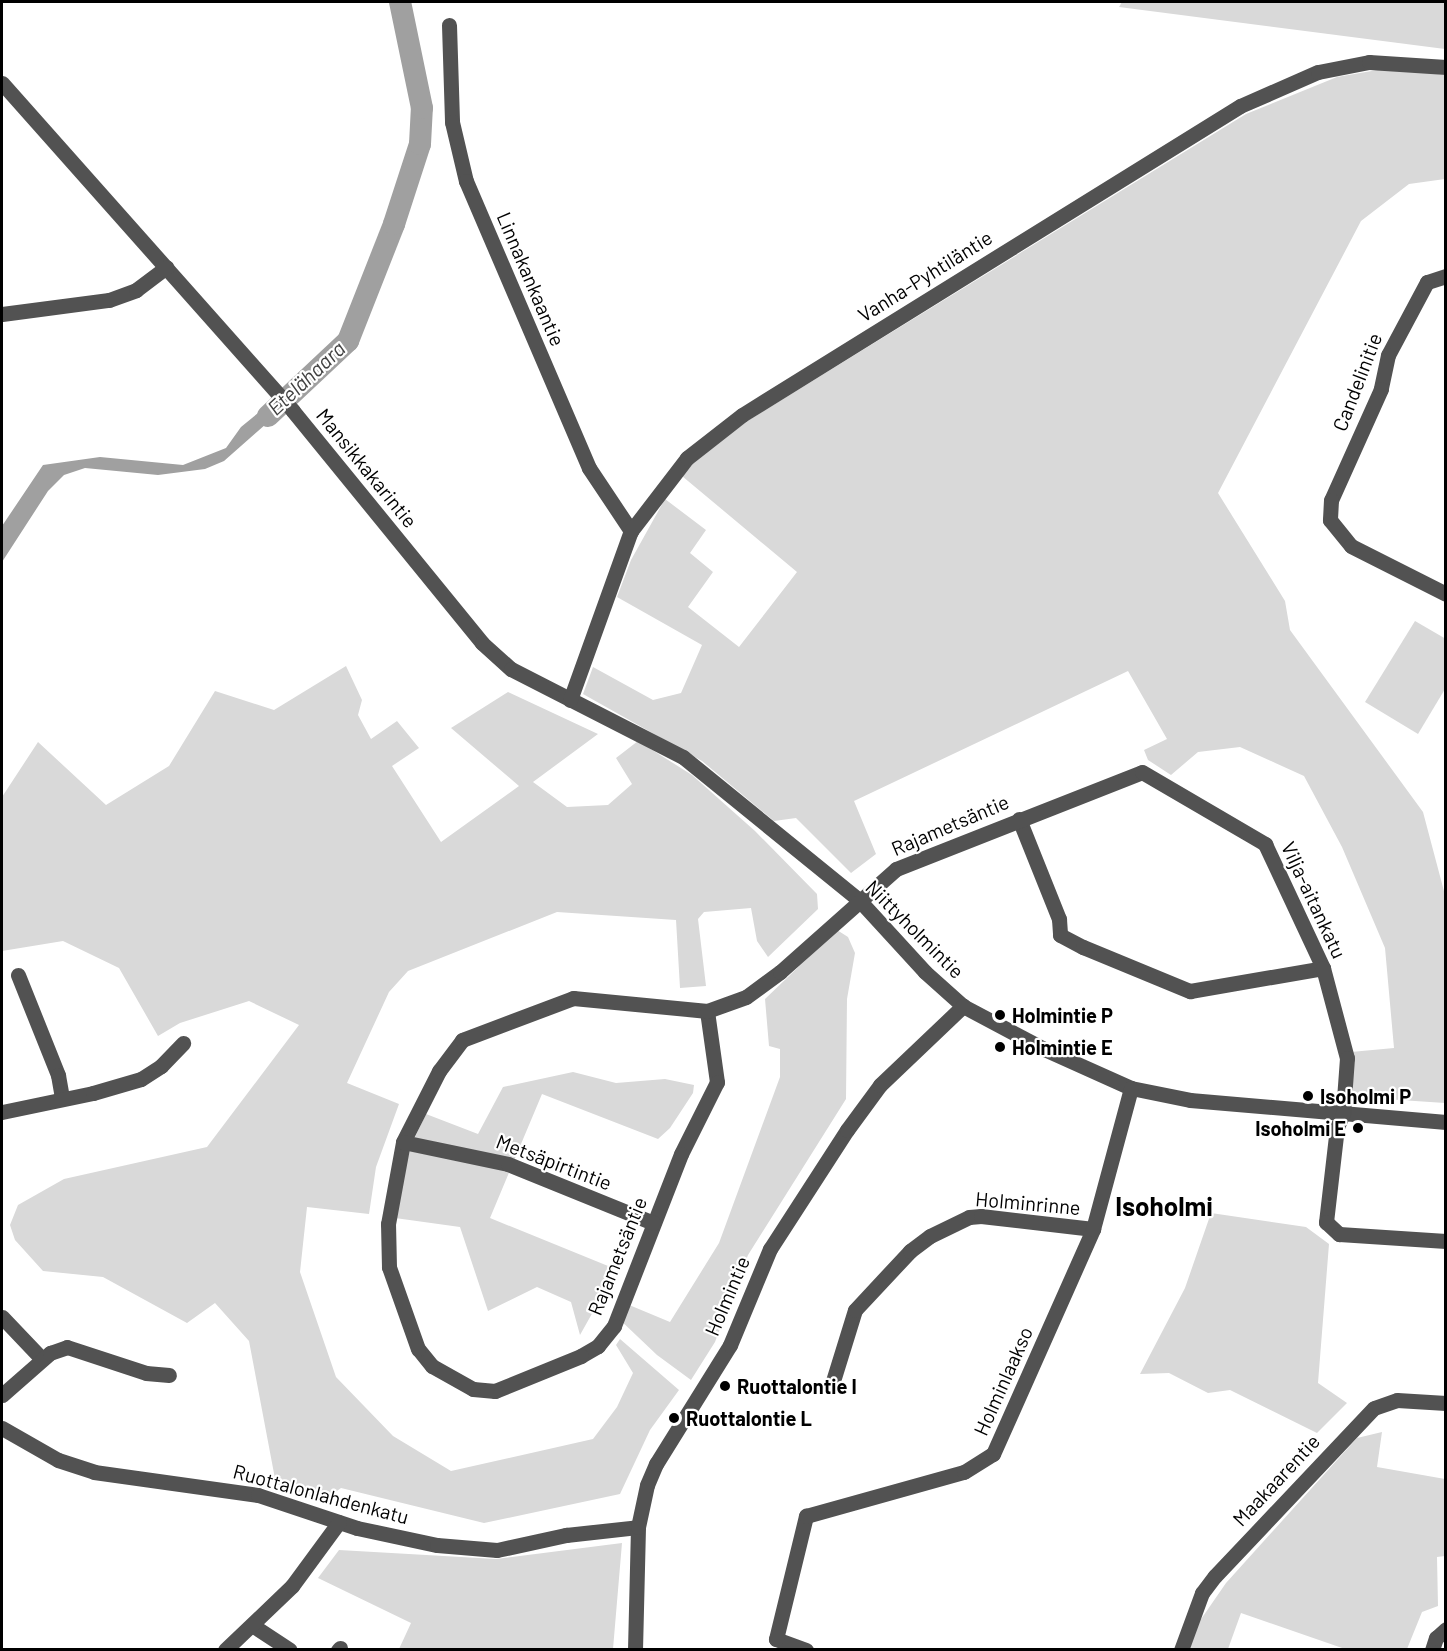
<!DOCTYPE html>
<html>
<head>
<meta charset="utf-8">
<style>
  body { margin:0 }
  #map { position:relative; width:1447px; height:1651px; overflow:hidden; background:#fff; font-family:Barlow,sans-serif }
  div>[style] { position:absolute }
  .green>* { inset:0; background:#d9d9d9 }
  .water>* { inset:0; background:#a0a0a0 }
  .river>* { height:22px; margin:-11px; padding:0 11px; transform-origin:11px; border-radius:11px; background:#a0a0a0 }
  .minor>* { height:15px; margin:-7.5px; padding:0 7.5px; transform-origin:7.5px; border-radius:7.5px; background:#525252 }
  .dots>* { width:16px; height:16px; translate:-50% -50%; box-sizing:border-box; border:3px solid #fff; border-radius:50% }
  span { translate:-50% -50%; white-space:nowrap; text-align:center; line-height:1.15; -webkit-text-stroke:4.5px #fff; paint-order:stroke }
  .street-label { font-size:20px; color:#000 }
  .poi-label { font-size:20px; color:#000; font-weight:700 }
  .left { translate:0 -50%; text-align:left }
  .right { translate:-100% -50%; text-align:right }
  .water-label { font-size:21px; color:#414141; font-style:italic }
  .district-label { font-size:26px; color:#000; font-weight:700 }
  .frame { position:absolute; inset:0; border:3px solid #000; pointer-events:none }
</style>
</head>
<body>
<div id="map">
  <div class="green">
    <i style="clip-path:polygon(1122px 2px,1445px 2px,1445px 49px,1119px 7px)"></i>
    <i style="clip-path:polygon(1389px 68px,1445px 75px,1445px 179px,1409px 184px,1361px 221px,1218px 493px,1285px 601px,1290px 630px,1423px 812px,1445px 895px,1445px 1103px,1355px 1097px,1352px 1091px,1351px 1052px,1394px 1048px,1385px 948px,1342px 847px,1304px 776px,1240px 747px,1198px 752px,1171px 775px,1148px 760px,1144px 750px,1167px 739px,1128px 671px,854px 801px,876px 854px,851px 873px,796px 818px,774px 821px,702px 761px,583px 694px,593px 667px,653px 700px,681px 693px,702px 645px,617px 597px,631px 560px,665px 499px,706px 530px,690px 553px,713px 572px,688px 607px,739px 647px,797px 572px,682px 476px,702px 454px,749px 420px,1246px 114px,1337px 77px)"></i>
    <i style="clip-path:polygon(1415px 621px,1446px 639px,1445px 689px,1418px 734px,1365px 702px)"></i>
    <i style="clip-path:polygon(346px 666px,362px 700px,358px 715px,371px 739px,397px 721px,419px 748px,392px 766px,441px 842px,519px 786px,451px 728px,508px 692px,598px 734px,533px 782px,567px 807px,608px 805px,632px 784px,616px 758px,638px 741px,692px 775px,755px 831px,817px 894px,818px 909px,768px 957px,757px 941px,751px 908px,704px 912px,698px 919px,706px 986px,680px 988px,676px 920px,557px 912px,408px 971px,389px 992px,347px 1083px,399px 1104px,376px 1167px,369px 1214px,307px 1207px,300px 1272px,336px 1377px,393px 1436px,451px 1471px,593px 1439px,617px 1407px,633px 1373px,616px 1345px,620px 1339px,679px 1390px,650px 1430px,620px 1494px,484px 1523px,341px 1488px,323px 1501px,276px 1484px,249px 1341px,215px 1303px,187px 1323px,103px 1277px,43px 1271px,15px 1240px,10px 1225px,18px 1205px,64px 1179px,207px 1147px,299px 1025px,249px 1001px,180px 1023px,158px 1036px,119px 968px,63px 941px,2px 951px,2px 797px,38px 742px,106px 805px,169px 766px,215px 691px,274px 710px)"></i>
    <i style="clip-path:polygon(837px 930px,848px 937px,855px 953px,847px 999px,846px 1099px,748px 1255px,715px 1342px,691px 1380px,657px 1355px,617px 1317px,622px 1302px,670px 1322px,719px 1243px,780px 1077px,780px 1049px,769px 1046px,765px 999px)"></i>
    <i style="clip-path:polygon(573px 1072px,616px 1083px,665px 1079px,694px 1085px,693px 1093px,670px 1128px,658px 1139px,542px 1094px,490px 1218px,613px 1268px,603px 1294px,580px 1335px,571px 1302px,537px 1287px,488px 1311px,460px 1227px,395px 1218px,406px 1156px,426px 1114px,478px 1134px,503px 1087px)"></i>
    <i style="clip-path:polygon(1211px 1213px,1306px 1227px,1329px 1244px,1318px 1383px,1347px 1403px,1317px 1433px,1230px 1390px,1208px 1393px,1169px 1373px,1140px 1374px,1185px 1288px)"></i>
    <i style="clip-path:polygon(1382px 1432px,1377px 1467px,1445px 1479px,1445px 1556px,1437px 1557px,1438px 1606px,1422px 1612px,1407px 1649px,1345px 1649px,1241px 1613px,1228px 1649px,1189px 1650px,1197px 1625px,1226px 1583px,1357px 1438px)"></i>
    <i style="clip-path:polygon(622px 1543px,613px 1649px,399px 1649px,411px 1623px,318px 1578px,339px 1550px,496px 1559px)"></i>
  </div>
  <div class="water">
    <i style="clip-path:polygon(274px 400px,282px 410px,224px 461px,205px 469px,158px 475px,85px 468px,64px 475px,48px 491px,2px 562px,2px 526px,43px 465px,100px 457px,183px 465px,226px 448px,241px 427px)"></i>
  </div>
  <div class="river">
    <i style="left:268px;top:416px;width:110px;rotate:-43.2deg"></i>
    <i style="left:348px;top:341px;width:126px;rotate:-68.5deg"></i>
    <i style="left:394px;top:224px;width:84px;rotate:-72deg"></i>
    <i style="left:420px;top:144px;width:36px;rotate:-87deg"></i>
    <i style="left:422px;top:108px;width:108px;rotate:-101.7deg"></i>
  </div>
  <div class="minor">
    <i style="left:449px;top:25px;width:97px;rotate:88.2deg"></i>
    <i style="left:452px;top:122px;width:61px;rotate:76.7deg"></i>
    <i style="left:466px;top:181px;width:312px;rotate:66.8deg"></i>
    <i style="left:589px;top:468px;width:76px;rotate:56.3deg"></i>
    <i style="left:2px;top:83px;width:438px;rotate:48.4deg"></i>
    <i style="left:293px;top:411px;width:299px;rotate:50.8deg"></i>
    <i style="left:482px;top:643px;width:39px;rotate:42deg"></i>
    <i style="left:511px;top:669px;width:193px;rotate:27.1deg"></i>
    <i style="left:683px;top:757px;width:228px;rotate:39.1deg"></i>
    <i style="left:860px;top:901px;width:96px;rotate:47.5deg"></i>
    <i style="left:925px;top:972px;width:51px;rotate:41.8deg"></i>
    <i style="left:963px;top:1006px;width:92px;rotate:28deg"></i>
    <i style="left:1044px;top:1049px;width:95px;rotate:24.1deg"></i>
    <i style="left:1131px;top:1088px;width:60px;rotate:11.5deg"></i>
    <i style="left:1190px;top:1100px;width:257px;rotate:4.9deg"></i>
    <i style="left:1446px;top:276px;width:20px;rotate:162deg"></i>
    <i style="left:1427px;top:282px;width:83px;rotate:118.1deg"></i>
    <i style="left:1388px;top:355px;width:35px;rotate:102deg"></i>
    <i style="left:1381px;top:389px;width:122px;rotate:114.2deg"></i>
    <i style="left:1331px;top:500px;width:20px;rotate:93deg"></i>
    <i style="left:1330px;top:520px;width:33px;rotate:51deg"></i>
    <i style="left:1351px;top:546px;width:106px;rotate:26.8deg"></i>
    <i style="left:2px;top:314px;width:108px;rotate:-7.5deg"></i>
    <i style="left:109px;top:300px;width:29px;rotate:-20deg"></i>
    <i style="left:136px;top:290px;width:38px;rotate:-37deg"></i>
    <i style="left:570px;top:700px;width:180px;rotate:-70.2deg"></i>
    <i style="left:631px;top:531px;width:92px;rotate:-52.5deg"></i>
    <i style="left:687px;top:458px;width:70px;rotate:-38deg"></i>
    <i style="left:742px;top:415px;width:586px;rotate:-31.82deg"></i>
    <i style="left:1240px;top:106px;width:85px;rotate:-23.6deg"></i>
    <i style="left:1318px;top:72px;width:52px;rotate:-11.1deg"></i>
    <i style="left:1369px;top:62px;width:77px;rotate:3.7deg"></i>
    <i style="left:1019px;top:819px;width:108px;rotate:68.2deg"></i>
    <i style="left:1059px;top:919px;width:16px;rotate:86deg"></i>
    <i style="left:1060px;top:935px;width:26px;rotate:28deg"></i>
    <i style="left:1083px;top:947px;width:116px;rotate:22.4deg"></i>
    <i style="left:1190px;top:991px;width:135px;rotate:-9.8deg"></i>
    <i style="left:18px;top:975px;width:108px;rotate:68.2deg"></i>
    <i style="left:58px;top:1075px;width:23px;rotate:80deg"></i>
    <i style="left:707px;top:1011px;width:72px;rotate:82deg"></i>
    <i style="left:717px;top:1082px;width:80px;rotate:116.6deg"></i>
    <i style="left:681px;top:1154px;width:185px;rotate:111.3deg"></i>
    <i style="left:614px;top:1326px;width:26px;rotate:129deg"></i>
    <i style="left:598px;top:1346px;width:20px;rotate:150deg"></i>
    <i style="left:581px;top:1356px;width:93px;rotate:157.9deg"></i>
    <i style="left:495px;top:1391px;width:22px;rotate:-175deg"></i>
    <i style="left:473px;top:1389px;width:47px;rotate:-150.7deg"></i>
    <i style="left:432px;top:1366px;width:22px;rotate:-129deg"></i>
    <i style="left:418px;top:1349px;width:87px;rotate:-109.5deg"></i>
    <i style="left:389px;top:1267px;width:43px;rotate:-91.3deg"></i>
    <i style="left:388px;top:1224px;width:83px;rotate:-79.6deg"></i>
    <i style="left:403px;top:1142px;width:80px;rotate:-63.1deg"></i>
    <i style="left:439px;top:1071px;width:39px;rotate:-53deg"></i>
    <i style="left:462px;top:1040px;width:119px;rotate:-20.7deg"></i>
    <i style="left:573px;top:998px;width:135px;rotate:5.5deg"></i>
    <i style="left:707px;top:1011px;width:41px;rotate:-19.7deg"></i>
    <i style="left:746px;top:997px;width:42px;rotate:-36.3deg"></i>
    <i style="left:780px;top:972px;width:155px;rotate:-41.6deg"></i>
    <i style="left:896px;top:869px;width:264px;rotate:-21.5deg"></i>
    <i style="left:1142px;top:772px;width:143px;rotate:30.3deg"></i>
    <i style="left:1265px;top:844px;width:137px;rotate:64.9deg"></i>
    <i style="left:1323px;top:968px;width:93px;rotate:75.1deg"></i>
    <i style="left:1347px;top:1058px;width:55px;rotate:94.2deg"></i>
    <i style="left:1343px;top:1113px;width:15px;rotate:113deg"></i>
    <i style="left:1337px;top:1127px;width:96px;rotate:96.6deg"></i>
    <i style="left:1326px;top:1222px;width:18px;rotate:43deg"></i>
    <i style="left:1339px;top:1234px;width:107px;rotate:3.7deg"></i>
    <i style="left:2px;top:1112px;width:93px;rotate:-11.8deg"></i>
    <i style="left:93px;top:1093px;width:50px;rotate:-16.3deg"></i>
    <i style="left:141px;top:1079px;width:24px;rotate:-33deg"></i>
    <i style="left:161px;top:1066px;width:32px;rotate:-46deg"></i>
    <i style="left:403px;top:1142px;width:107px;rotate:11.8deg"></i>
    <i style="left:508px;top:1164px;width:157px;rotate:22.1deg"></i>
    <i style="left:2px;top:1317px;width:58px;rotate:46.4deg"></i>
    <i style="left:833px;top:1381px;width:74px;rotate:-72.8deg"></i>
    <i style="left:855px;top:1310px;width:81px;rotate:-47deg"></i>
    <i style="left:910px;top:1251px;width:25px;rotate:-37deg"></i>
    <i style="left:930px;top:1236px;width:43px;rotate:-26deg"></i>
    <i style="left:969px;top:1217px;width:12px;rotate:-5deg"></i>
    <i style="left:981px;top:1216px;width:113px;rotate:6.6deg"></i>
    <i style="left:2px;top:1395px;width:64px;rotate:-41.2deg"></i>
    <i style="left:50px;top:1353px;width:18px;rotate:-19deg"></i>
    <i style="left:67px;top:1347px;width:83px;rotate:18.2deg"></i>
    <i style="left:146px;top:1373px;width:23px;rotate:5deg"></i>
    <i style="left:2px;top:1428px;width:64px;rotate:29.7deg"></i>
    <i style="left:58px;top:1460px;width:38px;rotate:18deg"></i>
    <i style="left:94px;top:1472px;width:166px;rotate:8deg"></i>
    <i style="left:258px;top:1495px;width:104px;rotate:18.4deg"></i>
    <i style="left:357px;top:1528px;width:82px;rotate:12deg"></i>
    <i style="left:437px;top:1545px;width:60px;rotate:4.8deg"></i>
    <i style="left:497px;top:1550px;width:71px;rotate:-12.3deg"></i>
    <i style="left:566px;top:1535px;width:72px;rotate:-6.3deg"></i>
    <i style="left:252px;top:1625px;width:45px;rotate:33.3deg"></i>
    <i style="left:225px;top:1650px;width:93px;rotate:-43.7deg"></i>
    <i style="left:292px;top:1586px;width:79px;rotate:-53.7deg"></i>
    <i style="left:338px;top:1650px;width:3px;rotate:-45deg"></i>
    <i style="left:635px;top:1650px;width:123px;rotate:-88.6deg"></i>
    <i style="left:638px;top:1527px;width:43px;rotate:-77.9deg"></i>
    <i style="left:647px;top:1485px;width:23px;rotate:-67deg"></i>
    <i style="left:656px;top:1464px;width:140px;rotate:-58.1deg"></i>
    <i style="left:730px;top:1345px;width:104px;rotate:-67.4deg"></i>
    <i style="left:770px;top:1249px;width:142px;rotate:-57.1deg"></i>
    <i style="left:847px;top:1130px;width:56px;rotate:-53.7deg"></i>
    <i style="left:880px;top:1085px;width:115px;rotate:-43.6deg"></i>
    <i style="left:806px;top:1650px;width:32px;rotate:-160deg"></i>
    <i style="left:776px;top:1639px;width:127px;rotate:-76.3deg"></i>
    <i style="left:806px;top:1516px;width:164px;rotate:-15.6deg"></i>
    <i style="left:964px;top:1472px;width:34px;rotate:-32deg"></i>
    <i style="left:993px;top:1454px;width:246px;rotate:-66deg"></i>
    <i style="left:1093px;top:1229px;width:146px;rotate:-74.9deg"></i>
    <i style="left:1181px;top:1650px;width:61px;rotate:-69.8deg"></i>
    <i style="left:1202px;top:1593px;width:21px;rotate:-53deg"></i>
    <i style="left:1215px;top:1576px;width:231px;rotate:-46.6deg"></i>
    <i style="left:1374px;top:1408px;width:24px;rotate:-19deg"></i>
    <i style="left:1397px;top:1400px;width:49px;rotate:3.5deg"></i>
    <i style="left:1432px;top:1650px;width:13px;rotate:-72deg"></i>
    <i style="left:1436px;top:1638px;width:13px;rotate:-42deg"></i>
  </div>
  <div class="dots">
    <i style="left:1000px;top:1015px;background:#000"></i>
    <i style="left:1000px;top:1047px;background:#000"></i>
    <i style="left:1308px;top:1096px;background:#000"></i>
    <i style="left:1358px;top:1128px;background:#000"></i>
    <i style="left:725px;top:1386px;background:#000"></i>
    <i style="left:674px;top:1418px;background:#000"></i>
  </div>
  <div class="street-label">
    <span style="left:925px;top:276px;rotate:-32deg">Vanha-Pyhtiläntie</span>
    <span style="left:531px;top:279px;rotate:67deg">Linnakankaantie</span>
    <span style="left:1357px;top:382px;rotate:-69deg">Candelinitie</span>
    <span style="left:367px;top:468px;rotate:51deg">Mansikkakarintie</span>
    <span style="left:950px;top:825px;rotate:-23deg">Rajametsäntie</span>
    <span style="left:1314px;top:900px;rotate:65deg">Vilja-aitankatu</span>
    <span style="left:915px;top:929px;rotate:45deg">Niittyholmintie</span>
    <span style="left:554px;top:1162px;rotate:21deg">Metsäpirtintie</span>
    <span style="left:1028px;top:1203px;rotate:5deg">Holminrinne</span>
    <span style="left:617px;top:1256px;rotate:-68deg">Rajametsäntie</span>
    <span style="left:727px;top:1296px;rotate:-67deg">Holmintie</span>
    <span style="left:1003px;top:1381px;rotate:-66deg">Holminlaakso</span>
    <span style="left:1276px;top:1480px;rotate:-47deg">Maakaarentie</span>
    <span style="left:321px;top:1494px;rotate:15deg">Ruottalonlahdenkatu</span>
  </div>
  <div class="poi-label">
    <span class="left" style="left:1012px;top:1015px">Holmintie P</span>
    <span class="left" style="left:1012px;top:1047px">Holmintie E</span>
    <span class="left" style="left:1320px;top:1096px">Isoholmi P</span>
    <span class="right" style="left:1346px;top:1128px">Isoholmi E</span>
    <span class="left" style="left:737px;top:1386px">Ruottalontie I</span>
    <span class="left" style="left:686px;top:1418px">Ruottalontie L</span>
  </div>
  <div class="water-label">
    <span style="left:306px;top:378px;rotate:-43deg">Etelähaara</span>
  </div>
  <div class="district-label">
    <span style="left:1164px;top:1206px">Isoholmi</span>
  </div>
  <div class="frame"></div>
</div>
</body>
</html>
